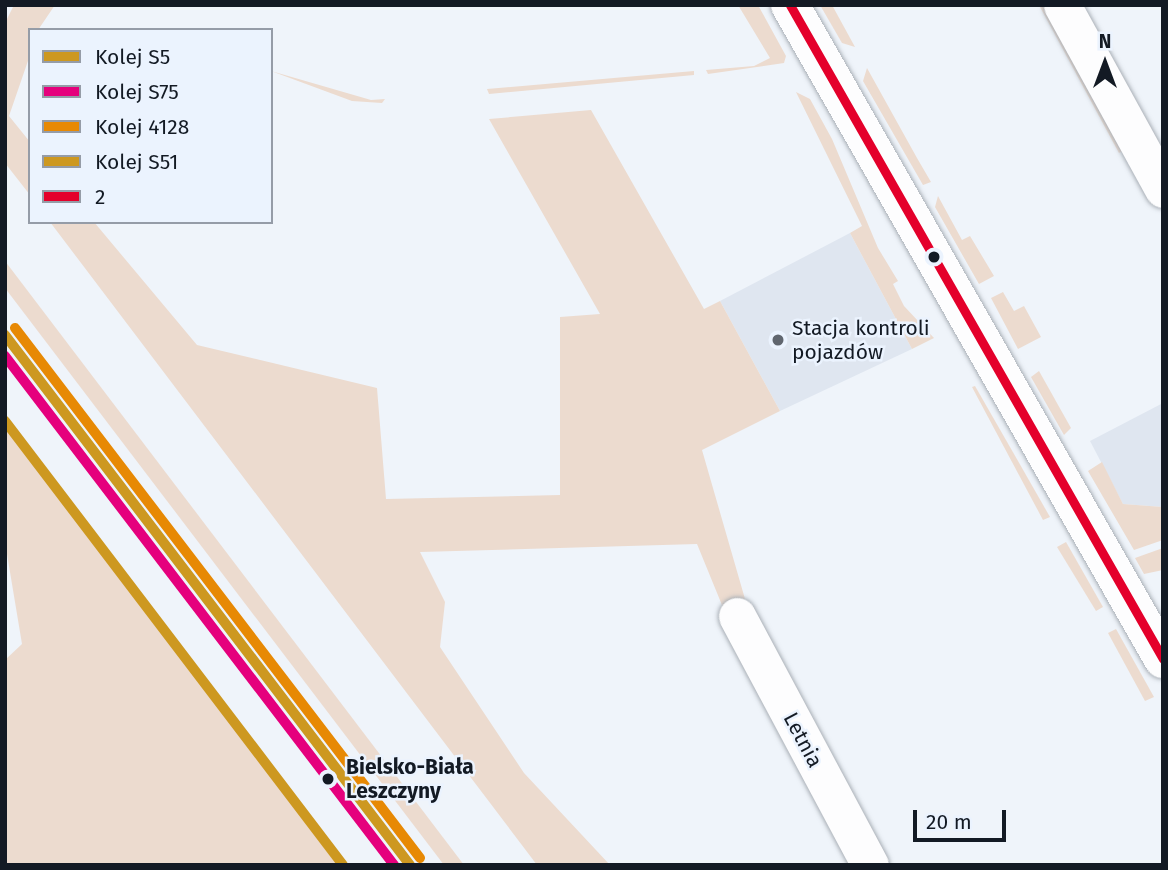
<!DOCTYPE html>
<html>
<head>
<meta charset="utf-8">
<style>
  body { margin:0 }
  #map { position:relative; width:1168px; height:870px; overflow:hidden; background:#eff4fa; font-family:"Fira Sans",sans-serif }
  div>[style] { position:absolute }
  .built>* { inset:0; background:#dfe6f0 }
  .green>* { inset:0; background:#ecdbcf }
  .roads { filter:drop-shadow(0 0 2px #aab0b7) drop-shadow(0 0 2px #aab0b7) }
  .minor>* { height:37px; margin:-18.5px; padding:0 18.5px; transform-origin:18.5px; border-radius:18.5px; background:#fdfdfe }
  .secondary>* { height:38px; margin:-19px; padding:0 19px; transform-origin:19px; border-radius:19px; background:#fdfdfe }
  .bus-1>* { height:9px; margin:-4.5px; padding:0 4.5px; transform-origin:4.5px; border-radius:4.5px; background:#e4002b }
  .rail-1>* { height:10px; margin:-5px; padding:0 5px; transform-origin:5px; border-radius:5px; background:#cd9820 }
  .rail-2>* { height:10px; margin:-5px; padding:0 5px; transform-origin:5px; border-radius:5px; background:#e5007d }
  .rail-3>* { height:10px; margin:-5px; padding:0 5px; transform-origin:5px; border-radius:5px; background:#e78904 }
  .rail-4>* { height:10px; margin:-5px; padding:0 5px; transform-origin:5px; border-radius:5px; background:#cd9820 }
  .dots>* { width:19px; height:19px; translate:-50% -50%; box-sizing:border-box; border:4px solid #ebf3fe; border-radius:50% }
  span { translate:-50% -50%; white-space:nowrap; text-align:center; line-height:1.15; -webkit-text-stroke:5px #ebf3fe; paint-order:stroke }
  .poi-label { font-size:21px; color:#131a24 }
  .left { translate:0 -50%; text-align:left }
  .street-label { font-size:21px; color:#131a24 }
  .stop-label { font-size:21px; color:#131a24; font-weight:700 }
  .frame { position:absolute; inset:0; border:7px solid #131a24; pointer-events:none }
  .legend { position:absolute; left:28px; top:28px; width:245px; height:196px; box-sizing:border-box; background:#ebf3fe; border:2px solid #959ca7; margin:0; padding:9px 12px; list-style:none; font-size:21px; color:#131a24 }
  .legend li { display:flex; align-items:center; gap:14px; height:35px }
  .legend b { width:35px; border:2px solid #959ca7 }
  .north { position:absolute; left:1070px; top:28px; width:70px; height:70px; -webkit-text-stroke:5px #ebf3fe; paint-order:stroke; rotate:0deg; font-size:19px; font-weight:700; line-height:28px; text-align:center; color:#131a24 }
  .north::after { content:''; display:block; margin:auto; width:24px; height:32px; background:#131a24; clip-path:polygon(50% 0,100% 100%,50% 72%,0 100%) }
  .scale { position:absolute; left:913px; top:810px; width:93px; height:32px; box-sizing:border-box; border:4px solid #131a24; border-top:0; padding-left:9px; font-size:21px; line-height:24px; white-space:nowrap; color:#131a24; -webkit-text-stroke:5px #ebf3fe; paint-order:stroke }
</style>
</head>
<body>
<div id="map">
  <div class="built">
    <i style="clip-path:polygon(850px 233px,912px 349px,780px 411px,720px 301px)"></i>
    <i style="clip-path:polygon(1163px 403px,1163px 507px,1123px 504px,1090px 441px)"></i>
  </div>
  <div class="green">
    <i style="clip-path:polygon(14px 5px,55px 5px,38px 30px,30px 30px,30px 55px,9px 116px,30px 142px,30px 195px,5px 163px,5px 23px)"></i>
    <i style="clip-path:polygon(738px 5px,758px 5px,786px 56px,784px 63px,708px 74px,706px 70px,754px 66px,770px 58px)"></i>
    <i style="clip-path:polygon(820px 5px,832px 5px,855px 47px,842px 43px)"></i>
    <i style="clip-path:polygon(1039px 5px,1047px 5px,1126px 149px,1119px 153px)"></i>
    <i style="clip-path:polygon(867px 68px,917px 158px,931px 182px,923px 185px,863px 81px)"></i>
    <i style="clip-path:polygon(271px 71px,371px 100px,385px 99px,382px 103px,352px 101px)"></i>
    <i style="clip-path:polygon(694px 71px,694px 75px,489px 94px,487px 89px)"></i>
    <i style="clip-path:polygon(796px 92px,810px 99px,832px 139px,878px 248px,898px 281px,893px 284px,904px 306px,934px 338px,912px 349px,850px 233px,862px 226px)"></i>
    <i style="clip-path:polygon(591px 110px,704px 309px,720px 301px,780px 411px,702px 450px,745px 599px,724px 610px,697px 544px,420px 552px,445px 602px,440px 647px,524px 773px,610px 865px,537px 865px,50px 222px,94px 222px,197px 345px,377px 388px,386px 499px,560px 495px,560px 317px,600px 314px,489px 119px)"></i>
    <i style="clip-path:polygon(938px 196px,962px 240px,970px 236px,994px 276px,979px 284px,935px 207px)"></i>
    <i style="clip-path:polygon(5px 261px,464px 865px,444px 865px,5px 288px)"></i>
    <i style="clip-path:polygon(1003px 292px,1014px 311px,1024px 306px,1041px 337px,1018px 349px,991px 298px)"></i>
    <i style="clip-path:polygon(1039px 371px,1071px 428px,1064px 435px,1031px 377px)"></i>
    <i style="clip-path:polygon(975px 386px,1050px 517px,1043px 520px,972px 387px)"></i>
    <i style="clip-path:polygon(5px 422px,337px 865px,5px 865px,5px 660px,22px 644px,5px 542px)"></i>
    <i style="clip-path:polygon(1102px 462px,1123px 504px,1163px 507px,1163px 540px,1134px 550px,1088px 471px)"></i>
    <i style="clip-path:polygon(1066px 542px,1103px 607px,1096px 611px,1057px 547px)"></i>
    <i style="clip-path:polygon(1163px 548px,1163px 570px,1144px 574px,1135px 558px)"></i>
    <i style="clip-path:polygon(1116px 629px,1154px 697px,1145px 701px,1108px 633px)"></i>
  </div>
  <div class="roads">
    <div class="minor">
      <i style="left:1062px;top:5px;width:210px;rotate:61.2deg"></i>
      <i style="left:737px;top:616px;width:282px;rotate:61.9deg"></i>
    </div>
    <div class="secondary">
      <i style="left:790px;top:5px;width:753px;rotate:60.3deg"></i>
    </div>
  </div>
  <div class="bus-1">
    <i style="left:790px;top:5px;width:753px;rotate:60.3deg"></i>
  </div>
  <div class="rail-1">
    <i style="left:5px;top:335px;width:667px;rotate:52.61deg"></i>
  </div>
  <div class="rail-2">
    <i style="left:5px;top:356px;width:641px;rotate:52.61deg"></i>
  </div>
  <div class="rail-3">
    <i style="left:15px;top:328px;width:667px;rotate:52.61deg"></i>
  </div>
  <div class="rail-4">
    <i style="left:5px;top:421px;width:558px;rotate:52.72deg"></i>
  </div>
  <div class="dots">
    <i style="left:934px;top:257px;background:#131a24"></i>
    <i style="left:778px;top:340px;background:#60666f"></i>
    <i style="left:328px;top:779px;background:#131a24"></i>
  </div>
  <div class="poi-label">
    <span class="left" style="left:792px;top:340px">Stacja kontroli<br>pojazdów</span>
  </div>
  <div class="street-label">
    <span style="left:803px;top:740px;rotate:62deg">Letnia</span>
  </div>
  <div class="stop-label">
    <span class="left" style="left:346px;top:779px">Bielsko-Biała<br>Leszczyny</span>
  </div>
  <div class="frame"></div>
  <ul class="legend">
  <li><b style="height:9px;background:#cd9820"></b>Kolej S5</li>
  <li><b style="height:9px;background:#e5007d"></b>Kolej S75</li>
  <li><b style="height:9px;background:#e78904"></b>Kolej 4128</li>
  <li><b style="height:9px;background:#cd9820"></b>Kolej S51</li>
  <li><b style="height:9px;background:#e4002b"></b>2</li>
  </ul>
  <div class="north">N</div>
  <div class="scale">20 m</div>
</div>
</body>
</html>
